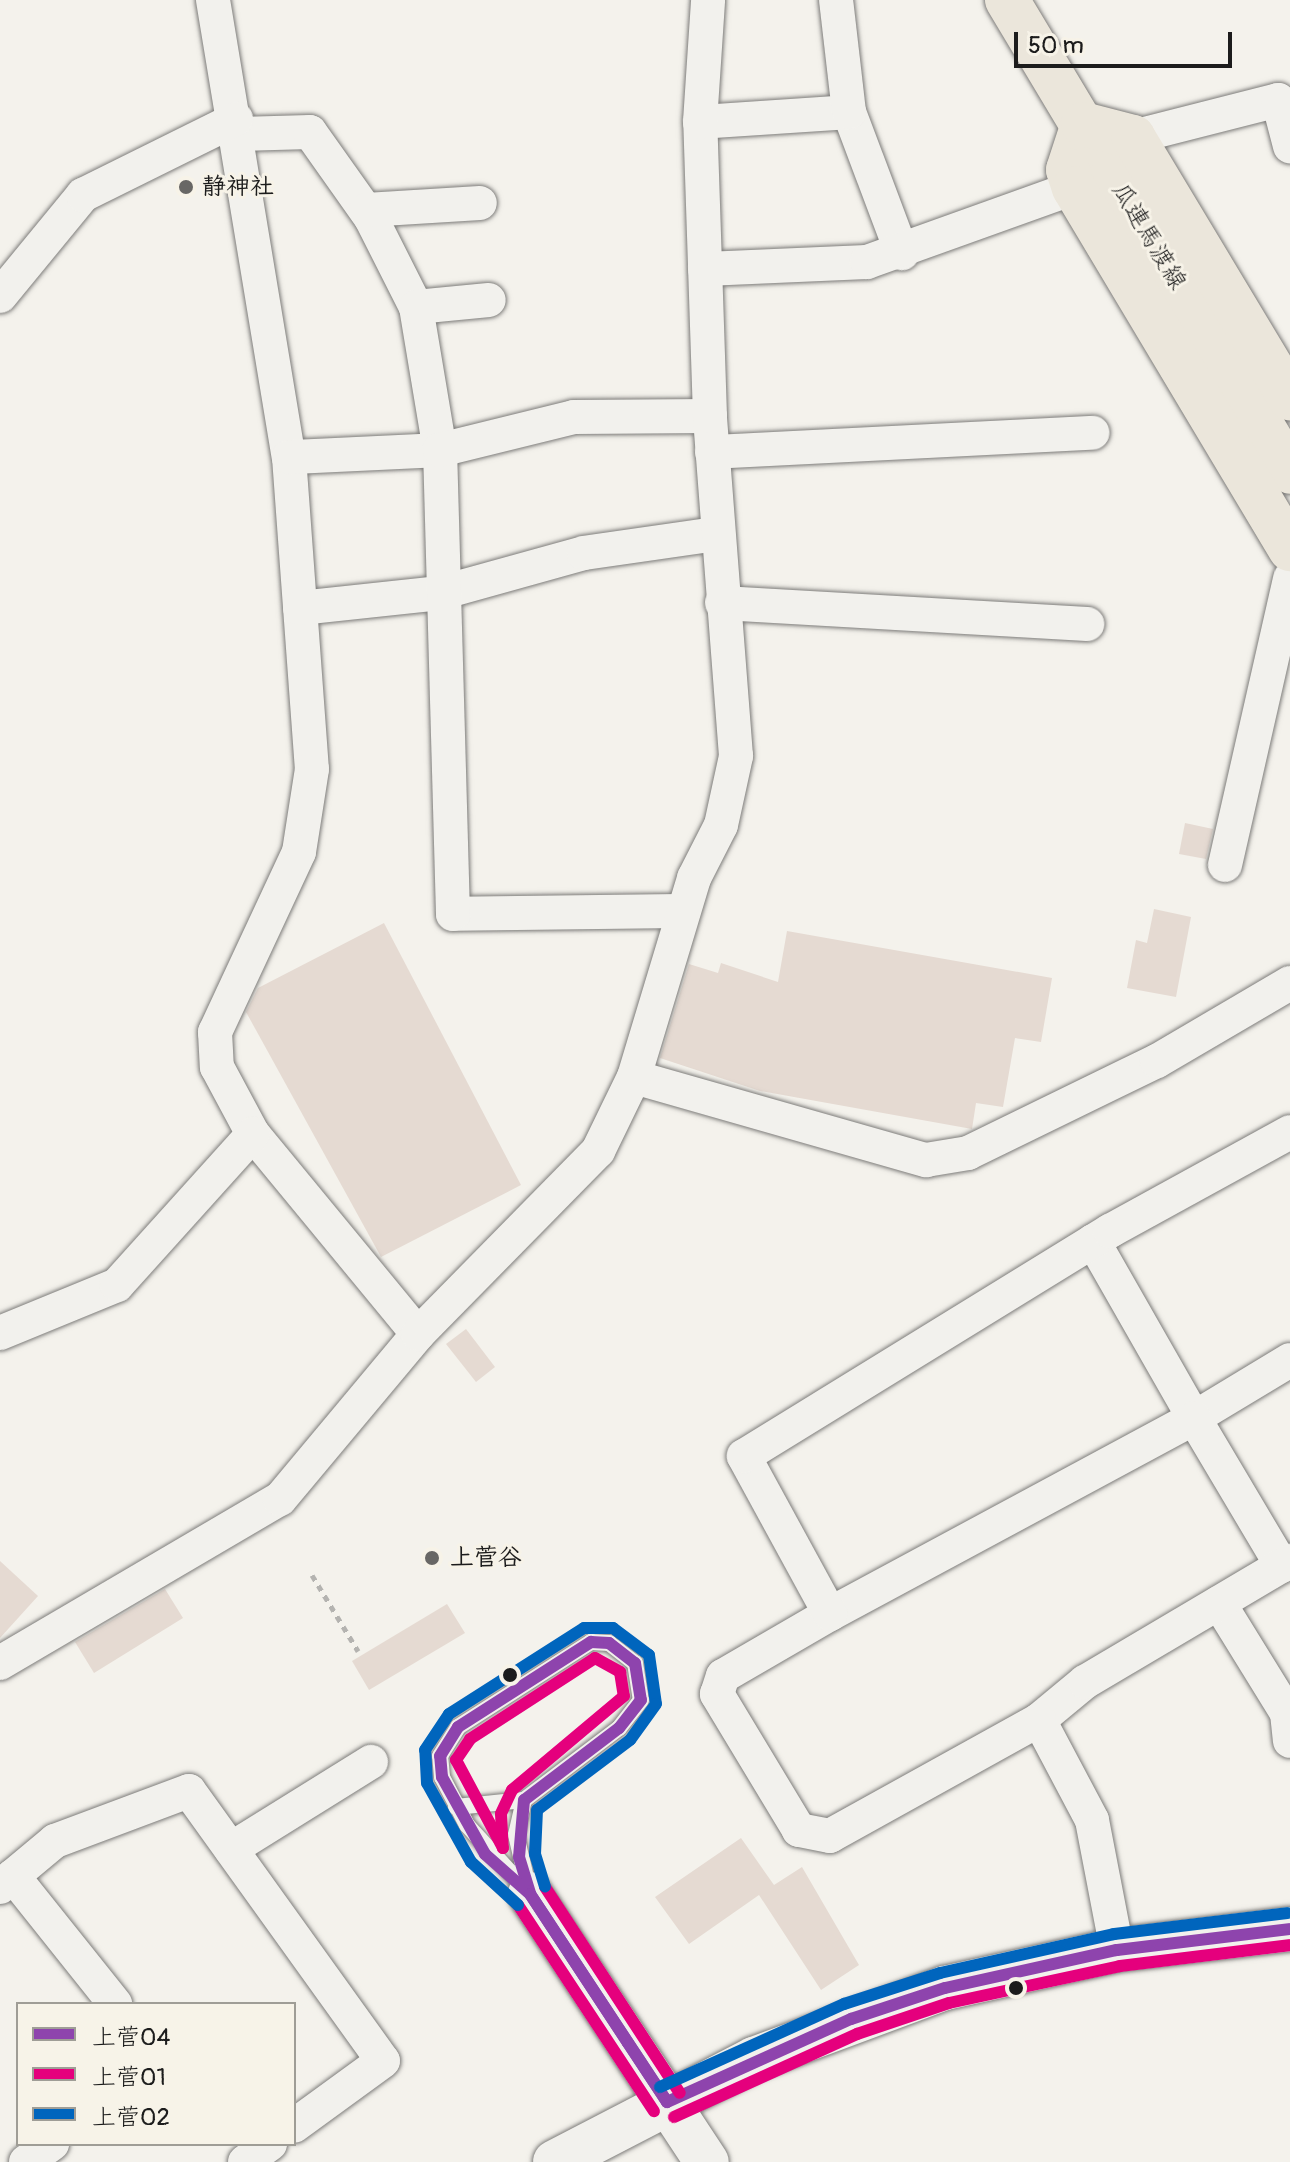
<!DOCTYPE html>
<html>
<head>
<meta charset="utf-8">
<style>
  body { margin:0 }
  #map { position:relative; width:1290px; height:2162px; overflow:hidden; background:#f4f2ec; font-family:Pangolin,"Klee One",sans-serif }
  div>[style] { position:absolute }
  .building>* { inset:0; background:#e5dad2 }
  .path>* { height:5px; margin-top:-2.5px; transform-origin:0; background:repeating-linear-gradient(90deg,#b4b3b0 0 6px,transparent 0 12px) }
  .roads { filter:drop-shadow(0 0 2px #7d7c7a) drop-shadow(0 0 2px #7d7c7a) }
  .lane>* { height:16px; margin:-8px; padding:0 8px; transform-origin:8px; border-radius:8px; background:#f2f1ed }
  .street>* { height:34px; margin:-17px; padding:0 17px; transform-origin:17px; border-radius:17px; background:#f2f1ed }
  .secondary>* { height:44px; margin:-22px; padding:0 22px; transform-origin:22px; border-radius:22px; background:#f2f1ed }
  .primary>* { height:44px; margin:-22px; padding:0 22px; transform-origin:22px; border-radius:22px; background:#ebe6db }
  .bus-1>* { height:12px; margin:-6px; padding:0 6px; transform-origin:6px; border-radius:6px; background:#8e44ad }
  .bus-2>* { height:12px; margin:-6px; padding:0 6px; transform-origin:6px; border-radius:6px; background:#e5007d }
  .bus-3>* { height:12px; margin:-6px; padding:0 6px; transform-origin:6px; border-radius:6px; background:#0065bd }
  .dots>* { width:22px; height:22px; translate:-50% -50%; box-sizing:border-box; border:4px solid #f7f3e8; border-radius:50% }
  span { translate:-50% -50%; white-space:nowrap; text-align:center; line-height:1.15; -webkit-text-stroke:6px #f7f3e8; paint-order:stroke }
  .poi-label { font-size:24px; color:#1c1c1c; font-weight:700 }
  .left { translate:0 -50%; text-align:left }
  .street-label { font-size:24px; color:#1c1c1c }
  .legend { position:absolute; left:16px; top:2002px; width:280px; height:144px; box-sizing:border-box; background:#f7f3e8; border:2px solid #9f9d96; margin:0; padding:10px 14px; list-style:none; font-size:24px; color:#1c1c1c }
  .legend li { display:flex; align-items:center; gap:16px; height:40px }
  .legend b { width:40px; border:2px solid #9f9d96 }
  .scale { position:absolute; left:1014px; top:32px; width:218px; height:36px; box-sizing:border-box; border:4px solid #1c1c1c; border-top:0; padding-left:10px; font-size:24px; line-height:28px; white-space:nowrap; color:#1c1c1c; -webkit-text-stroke:6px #f7f3e8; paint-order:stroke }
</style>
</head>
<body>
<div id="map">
  <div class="building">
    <i style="clip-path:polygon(1185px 823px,1213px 829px,1206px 859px,1179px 854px)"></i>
    <i style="clip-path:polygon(1154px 909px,1191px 917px,1176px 997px,1127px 988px,1136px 940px,1147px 943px)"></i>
    <i style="clip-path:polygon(384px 923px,521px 1185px,381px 1257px,246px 1012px,258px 988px)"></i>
    <i style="clip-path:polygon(787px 931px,1052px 978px,1041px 1042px,1015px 1038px,1003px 1107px,976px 1103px,972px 1129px,760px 1091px,660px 1058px,689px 964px,718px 973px,721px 963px,778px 982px)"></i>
    <i style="clip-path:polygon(466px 1329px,495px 1367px,476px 1382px,446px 1344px)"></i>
    <i style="clip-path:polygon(0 1561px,38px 1596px,0 1638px)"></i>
    <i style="clip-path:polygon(165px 1589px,183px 1618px,94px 1673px,75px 1642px)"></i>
    <i style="clip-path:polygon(447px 1604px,465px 1633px,369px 1690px,352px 1661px)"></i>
    <i style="clip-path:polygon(741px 1838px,774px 1885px,802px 1867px,859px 1965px,821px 1990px,759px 1895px,689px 1944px,655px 1897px)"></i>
  </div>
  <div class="path">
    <i style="left:312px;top:1575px;width:89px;rotate:58.8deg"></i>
  </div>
  <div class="roads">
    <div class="lane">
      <i style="left:591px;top:1642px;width:18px;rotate:3deg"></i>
      <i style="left:609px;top:1643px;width:33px;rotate:38deg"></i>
      <i style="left:635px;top:1663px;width:37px;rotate:81deg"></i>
      <i style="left:641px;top:1700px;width:36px;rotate:128deg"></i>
      <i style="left:619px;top:1728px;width:119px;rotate:142.8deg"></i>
      <i style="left:524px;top:1800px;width:36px;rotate:103deg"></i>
      <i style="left:516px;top:1835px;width:61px;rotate:76.7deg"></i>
      <i style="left:530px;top:1894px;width:93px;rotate:-132.4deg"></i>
      <i style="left:467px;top:1825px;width:54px;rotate:-117.5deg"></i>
      <i style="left:442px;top:1777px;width:21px;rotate:-95deg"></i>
      <i style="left:440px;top:1756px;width:34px;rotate:-58deg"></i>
      <i style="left:458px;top:1727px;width:158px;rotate:-32.6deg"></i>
      <i style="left:456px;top:1807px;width:68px;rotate:-5.9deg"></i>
    </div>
    <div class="street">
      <i style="left:213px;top:0;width:463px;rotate:80.6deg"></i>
      <i style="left:289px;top:457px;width:313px;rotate:85.8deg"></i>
      <i style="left:312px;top:769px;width:84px;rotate:98.9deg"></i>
      <i style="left:299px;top:852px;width:199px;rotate:115deg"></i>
      <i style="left:215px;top:1032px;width:35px;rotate:87deg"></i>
      <i style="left:217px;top:1067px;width:76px;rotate:61.8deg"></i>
      <i style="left:253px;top:1134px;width:259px;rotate:50.5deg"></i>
      <i style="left:849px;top:112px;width:151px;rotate:69.4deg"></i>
      <i style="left:700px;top:122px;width:149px;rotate:-3.8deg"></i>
      <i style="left:849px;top:112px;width:113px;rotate:-96.6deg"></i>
      <i style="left:239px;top:134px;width:71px;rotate:-1.6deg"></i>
      <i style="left:310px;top:132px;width:105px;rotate:54.7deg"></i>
      <i style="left:371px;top:218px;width:100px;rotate:63.2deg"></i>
      <i style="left:416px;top:307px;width:145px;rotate:80.5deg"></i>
      <i style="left:440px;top:450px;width:151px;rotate:177.3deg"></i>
      <i style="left:1133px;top:137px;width:150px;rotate:-14.3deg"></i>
      <i style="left:1278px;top:100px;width:48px;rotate:75.4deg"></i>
      <i style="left:366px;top:210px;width:114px;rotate:-3.5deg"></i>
      <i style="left:705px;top:269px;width:162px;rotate:-2.5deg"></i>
      <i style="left:867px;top:262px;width:220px;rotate:-19.7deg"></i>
      <i style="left:0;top:296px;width:131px;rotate:-50.6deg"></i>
      <i style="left:83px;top:195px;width:171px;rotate:-26.4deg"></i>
      <i style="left:416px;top:307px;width:73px;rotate:-5.5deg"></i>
      <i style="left:712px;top:452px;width:381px;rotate:-2.9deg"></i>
      <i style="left:722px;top:603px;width:366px;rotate:3.3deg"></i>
      <i style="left:300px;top:608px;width:141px;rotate:-6.1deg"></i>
      <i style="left:440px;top:593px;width:149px;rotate:-15.5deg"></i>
      <i style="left:584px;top:553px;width:133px;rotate:-8.2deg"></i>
      <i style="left:1225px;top:865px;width:294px;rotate:-77.2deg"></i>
      <i style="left:683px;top:911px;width:230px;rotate:179.3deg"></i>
      <i style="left:453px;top:914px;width:464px;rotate:-91.6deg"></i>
      <i style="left:440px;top:450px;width:138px;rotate:-13.8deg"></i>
      <i style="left:574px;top:417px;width:136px;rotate:-0.4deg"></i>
      <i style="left:634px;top:1077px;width:304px;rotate:15.9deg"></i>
      <i style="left:926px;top:1160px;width:43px;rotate:-9.5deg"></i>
      <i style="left:968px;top:1153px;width:210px;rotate:-26deg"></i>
      <i style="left:1157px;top:1061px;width:154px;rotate:-30.4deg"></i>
      <i style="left:1093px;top:1241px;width:204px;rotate:60.3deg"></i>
      <i style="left:1194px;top:1418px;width:112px;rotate:-31.1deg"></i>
      <i style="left:0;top:1333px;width:126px;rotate:-22.3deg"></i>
      <i style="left:117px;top:1285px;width:203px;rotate:-48deg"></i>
      <i style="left:1219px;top:1603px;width:129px;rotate:58.3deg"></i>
      <i style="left:1287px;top:1713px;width:28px;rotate:84deg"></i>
      <i style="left:830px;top:1614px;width:413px;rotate:-28.3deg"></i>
      <i style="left:1194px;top:1418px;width:172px;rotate:59.3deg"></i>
      <i style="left:0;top:1663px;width:324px;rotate:-30.4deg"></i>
      <i style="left:280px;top:1499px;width:215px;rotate:-50.1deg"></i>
      <i style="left:418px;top:1334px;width:257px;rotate:-45.5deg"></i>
      <i style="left:598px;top:1151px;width:82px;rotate:-64.1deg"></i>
      <i style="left:634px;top:1077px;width:208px;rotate:-73.2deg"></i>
      <i style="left:694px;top:878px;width:59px;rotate:-63deg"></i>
      <i style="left:721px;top:825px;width:71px;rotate:-77.7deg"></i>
      <i style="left:736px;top:756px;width:341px;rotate:-94.4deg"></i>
      <i style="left:710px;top:416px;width:294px;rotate:-91.9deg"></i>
      <i style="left:700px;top:122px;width:122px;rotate:-86.2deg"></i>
      <i style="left:1039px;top:1720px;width:60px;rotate:-39.6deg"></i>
      <i style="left:1085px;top:1682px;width:238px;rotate:-30.6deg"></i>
      <i style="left:231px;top:1849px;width:165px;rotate:-31.9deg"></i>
      <i style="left:13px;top:1876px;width:55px;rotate:-39.8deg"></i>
      <i style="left:55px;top:1841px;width:143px;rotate:-20.5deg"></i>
      <i style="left:189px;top:1791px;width:332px;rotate:54.3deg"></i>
      <i style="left:383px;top:2061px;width:110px;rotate:143.9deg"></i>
      <i style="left:0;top:1887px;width:17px;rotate:-40deg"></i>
      <i style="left:13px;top:1876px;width:164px;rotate:51.4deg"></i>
      <i style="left:1117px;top:1950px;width:132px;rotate:-100.9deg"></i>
      <i style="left:1092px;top:1820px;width:113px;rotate:-117.9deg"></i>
      <i style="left:1039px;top:1720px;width:239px;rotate:151deg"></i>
      <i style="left:830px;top:1836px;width:32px;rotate:-169deg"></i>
      <i style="left:799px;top:1830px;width:159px;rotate:-121.1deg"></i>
      <i style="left:717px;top:1694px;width:19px;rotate:-72deg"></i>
      <i style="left:723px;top:1676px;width:124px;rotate:-30.1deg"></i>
      <i style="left:830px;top:1614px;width:180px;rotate:-118.6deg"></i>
      <i style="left:744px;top:1456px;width:430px;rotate:-31.6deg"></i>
      <i style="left:1110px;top:1231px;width:205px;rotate:-28.8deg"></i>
      <i style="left:26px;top:2162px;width:32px;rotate:-35deg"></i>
      <i style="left:245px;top:2162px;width:31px;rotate:-36deg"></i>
    </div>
    <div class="secondary">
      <i style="left:530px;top:1894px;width:321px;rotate:56.6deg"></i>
      <i style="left:555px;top:2162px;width:224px;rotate:-27.4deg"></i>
      <i style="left:754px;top:2059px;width:204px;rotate:-20.4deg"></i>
      <i style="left:945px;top:1988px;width:176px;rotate:-12.5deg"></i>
      <i style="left:1117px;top:1950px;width:174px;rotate:-6.9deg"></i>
    </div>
    <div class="primary">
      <i style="left:1007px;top:0;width:550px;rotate:59.05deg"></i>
      <i style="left:1083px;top:124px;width:48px;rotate:108.1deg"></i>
      <i style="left:1068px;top:170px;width:19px;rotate:72deg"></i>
      <i style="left:1074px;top:188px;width:421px;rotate:59.1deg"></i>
      <i style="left:1083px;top:124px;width:52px;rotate:14.6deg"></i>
      <i style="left:1133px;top:137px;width:305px;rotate:59deg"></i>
    </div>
  </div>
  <div class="bus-1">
    <i style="left:591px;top:1642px;width:18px;rotate:3deg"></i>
    <i style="left:609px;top:1643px;width:33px;rotate:38deg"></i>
    <i style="left:635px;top:1663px;width:37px;rotate:81deg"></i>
    <i style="left:641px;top:1700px;width:36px;rotate:128deg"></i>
    <i style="left:619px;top:1728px;width:119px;rotate:142.8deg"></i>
    <i style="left:524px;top:1800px;width:57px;rotate:95deg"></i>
    <i style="left:519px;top:1857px;width:39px;rotate:73deg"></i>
    <i style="left:530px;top:1894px;width:60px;rotate:-138.4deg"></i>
    <i style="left:485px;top:1854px;width:88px;rotate:-119.2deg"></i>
    <i style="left:442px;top:1777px;width:21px;rotate:-95deg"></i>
    <i style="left:440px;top:1756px;width:34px;rotate:-58deg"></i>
    <i style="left:458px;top:1727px;width:158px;rotate:-32.6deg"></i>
    <i style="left:530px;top:1894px;width:249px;rotate:56.6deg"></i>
    <i style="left:667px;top:2102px;width:71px;rotate:-123.5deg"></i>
    <i style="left:628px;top:2043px;width:178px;rotate:-123.3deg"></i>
    <i style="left:667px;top:2102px;width:202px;rotate:-24.3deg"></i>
    <i style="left:851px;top:2019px;width:99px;rotate:-18.3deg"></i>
    <i style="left:945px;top:1988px;width:176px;rotate:-12.5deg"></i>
    <i style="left:1117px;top:1950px;width:174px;rotate:-6.9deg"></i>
  </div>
  <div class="bus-2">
    <i style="left:595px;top:1658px;width:29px;rotate:29deg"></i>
    <i style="left:620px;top:1672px;width:24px;rotate:81deg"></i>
    <i style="left:624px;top:1696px;width:146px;rotate:140deg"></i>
    <i style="left:512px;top:1790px;width:26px;rotate:115deg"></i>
    <i style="left:501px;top:1814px;width:34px;rotate:87deg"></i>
    <i style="left:503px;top:1848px;width:100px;rotate:-118.1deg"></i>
    <i style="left:456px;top:1760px;width:25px;rotate:-56deg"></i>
    <i style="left:470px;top:1739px;width:149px;rotate:-32.9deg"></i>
    <i style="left:545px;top:1887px;width:246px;rotate:56.8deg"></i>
    <i style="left:518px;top:1905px;width:247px;rotate:56.6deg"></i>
    <i style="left:674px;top:2117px;width:201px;rotate:-24.4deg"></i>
    <i style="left:857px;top:2034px;width:97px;rotate:-18.6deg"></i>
    <i style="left:949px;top:2003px;width:175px;rotate:-12.2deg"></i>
    <i style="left:1120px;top:1966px;width:171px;rotate:-7deg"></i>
  </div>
  <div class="bus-3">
    <i style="left:518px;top:1905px;width:64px;rotate:-137.5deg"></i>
    <i style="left:471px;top:1862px;width:90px;rotate:-119.1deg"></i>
    <i style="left:427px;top:1783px;width:33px;rotate:-93deg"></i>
    <i style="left:425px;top:1750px;width:43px;rotate:-56.3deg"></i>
    <i style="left:449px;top:1714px;width:160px;rotate:-32.5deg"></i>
    <i style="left:584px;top:1628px;width:29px"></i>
    <i style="left:613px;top:1628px;width:45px;rotate:36.9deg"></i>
    <i style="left:649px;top:1655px;width:49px;rotate:81.9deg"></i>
    <i style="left:656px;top:1704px;width:44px;rotate:125.8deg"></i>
    <i style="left:630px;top:1740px;width:116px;rotate:143deg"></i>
    <i style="left:537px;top:1810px;width:44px;rotate:92.6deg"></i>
    <i style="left:535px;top:1854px;width:34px;rotate:73deg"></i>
    <i style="left:660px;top:2087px;width:202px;rotate:-24.3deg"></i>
    <i style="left:844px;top:2004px;width:101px;rotate:-17.9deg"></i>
    <i style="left:940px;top:1973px;width:178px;rotate:-12.6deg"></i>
    <i style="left:1114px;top:1934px;width:175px;rotate:-6.9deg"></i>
  </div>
  <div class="dots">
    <i style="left:186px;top:187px;background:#686765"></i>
    <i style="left:432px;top:1558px;background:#686765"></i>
    <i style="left:510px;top:1675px;background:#1c1c1c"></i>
    <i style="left:1016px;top:1988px;background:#1c1c1c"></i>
  </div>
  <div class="poi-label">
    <span class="left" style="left:202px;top:187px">静神社</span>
    <span class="left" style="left:450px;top:1558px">上菅谷</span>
  </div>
  <div class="street-label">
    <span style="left:1149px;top:236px;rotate:59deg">瓜連馬渡線</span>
  </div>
  <ul class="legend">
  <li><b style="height:10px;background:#8e44ad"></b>上菅04</li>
  <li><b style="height:10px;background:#e5007d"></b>上菅01</li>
  <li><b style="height:10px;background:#0065bd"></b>上菅02</li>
  </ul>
  <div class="scale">50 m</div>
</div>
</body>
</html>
